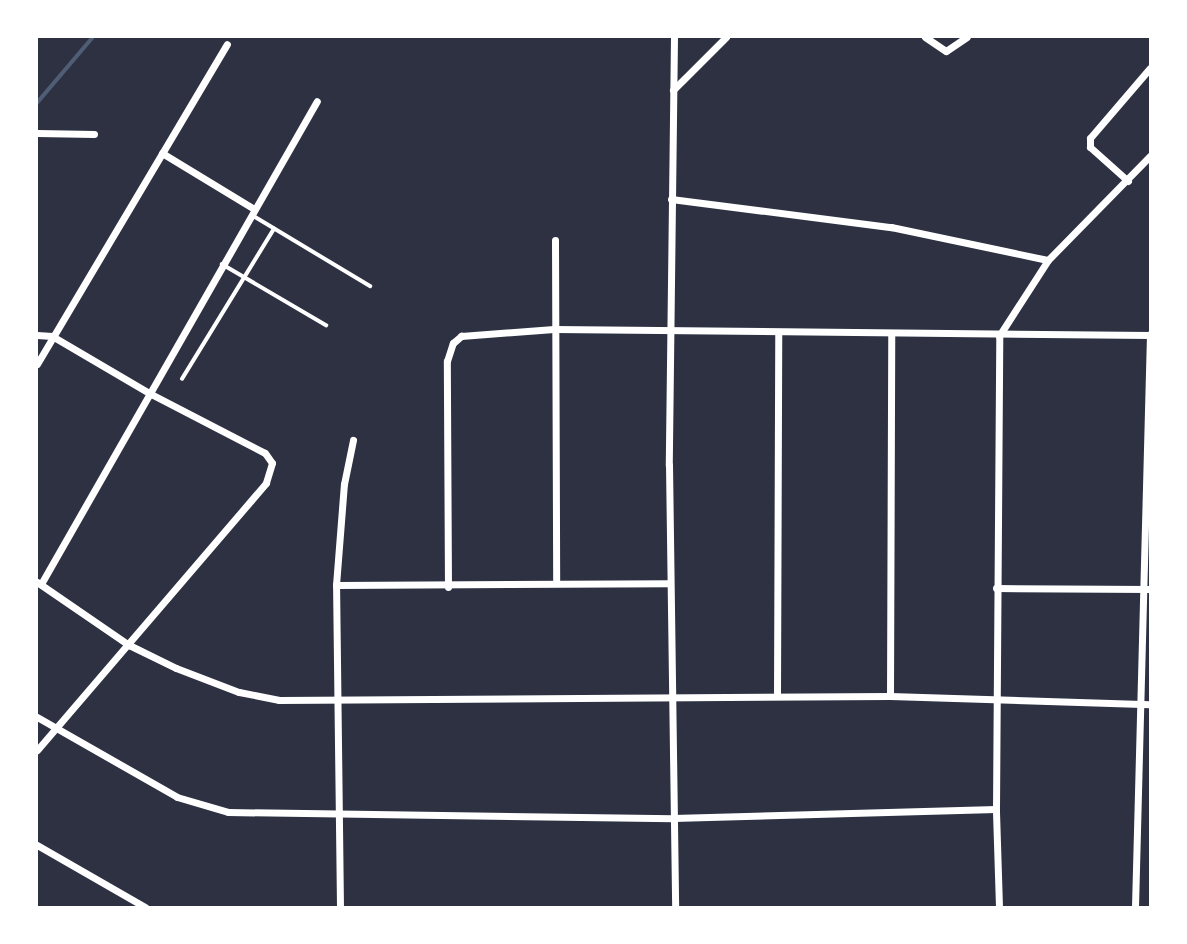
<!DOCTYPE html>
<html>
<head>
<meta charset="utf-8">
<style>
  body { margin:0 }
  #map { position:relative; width:1187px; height:944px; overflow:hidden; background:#2d3142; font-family:"Exo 2",sans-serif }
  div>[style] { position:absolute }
  .stream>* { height:3.5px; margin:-1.75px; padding:0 1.75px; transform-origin:1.75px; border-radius:1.75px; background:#4f5d75 }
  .service>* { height:3.5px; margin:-1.75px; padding:0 1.75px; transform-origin:1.75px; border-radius:1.75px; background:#fff }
  .minor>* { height:7px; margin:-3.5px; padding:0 3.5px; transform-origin:3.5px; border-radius:3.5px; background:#fff }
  span { translate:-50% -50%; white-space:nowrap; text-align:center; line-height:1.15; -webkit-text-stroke:5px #fff; paint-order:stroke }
  .frame { position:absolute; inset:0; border:38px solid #fff; pointer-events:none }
</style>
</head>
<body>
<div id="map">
  <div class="stream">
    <i style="left:37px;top:103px;width:87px;rotate:-49.7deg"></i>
  </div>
  <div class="service">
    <i style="left:252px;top:215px;width:138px;rotate:31deg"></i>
    <i style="left:222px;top:264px;width:121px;rotate:30.4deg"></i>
    <i style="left:182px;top:379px;width:176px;rotate:-58.5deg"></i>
  </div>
  <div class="minor">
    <i style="left:674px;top:37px;width:428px;rotate:90.7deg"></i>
    <i style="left:669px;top:465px;width:442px;rotate:89.2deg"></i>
    <i style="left:925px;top:37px;width:25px;rotate:34deg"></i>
    <i style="left:946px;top:51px;width:25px;rotate:-34deg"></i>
    <i style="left:673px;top:90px;width:75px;rotate:-45deg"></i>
    <i style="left:37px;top:133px;width:57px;rotate:1deg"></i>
    <i style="left:162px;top:153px;width:108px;rotate:31.3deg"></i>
    <i style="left:1128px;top:181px;width:51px;rotate:-138.2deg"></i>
    <i style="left:1090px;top:147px;width:9px;rotate:-90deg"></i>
    <i style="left:1090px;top:138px;width:92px;rotate:-49.4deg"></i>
    <i style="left:671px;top:199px;width:222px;rotate:7.3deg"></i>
    <i style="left:891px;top:227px;width:160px;rotate:11.9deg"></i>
    <i style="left:555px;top:240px;width:343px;rotate:89.8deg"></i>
    <i style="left:37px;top:335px;width:15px;rotate:4deg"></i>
    <i style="left:52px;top:336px;width:115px;rotate:30.4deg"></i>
    <i style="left:151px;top:394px;width:128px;rotate:27.4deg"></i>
    <i style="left:265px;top:453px;width:12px;rotate:55deg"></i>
    <i style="left:272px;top:463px;width:21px;rotate:107deg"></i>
    <i style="left:266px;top:483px;width:352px;rotate:130.6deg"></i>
    <i style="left:37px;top:364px;width:372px;rotate:-59.3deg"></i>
    <i style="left:37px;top:582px;width:112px;rotate:34.4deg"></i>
    <i style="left:129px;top:645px;width:52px;rotate:26.1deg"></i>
    <i style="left:176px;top:668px;width:67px;rotate:20.9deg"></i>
    <i style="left:239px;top:692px;width:41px;rotate:11.3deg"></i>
    <i style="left:279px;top:700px;width:611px;rotate:-0.38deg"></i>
    <i style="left:890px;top:696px;width:260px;rotate:1.8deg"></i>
    <i style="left:41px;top:584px;width:556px;rotate:-60.26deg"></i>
    <i style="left:336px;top:585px;width:334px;rotate:-0.3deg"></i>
    <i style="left:448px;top:587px;width:226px;rotate:-90.3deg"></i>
    <i style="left:447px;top:361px;width:19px;rotate:-72deg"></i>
    <i style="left:453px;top:343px;width:11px;rotate:-41deg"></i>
    <i style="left:461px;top:336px;width:93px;rotate:-4.3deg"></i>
    <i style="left:554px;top:329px;width:596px;rotate:0.58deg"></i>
    <i style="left:996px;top:588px;width:154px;rotate:0.4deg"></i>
    <i style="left:777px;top:696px;width:362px;rotate:-89.8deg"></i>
    <i style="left:890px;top:696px;width:362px;rotate:-89.8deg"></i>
    <i style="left:37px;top:717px;width:161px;rotate:29.7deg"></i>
    <i style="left:177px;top:797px;width:53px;rotate:16.4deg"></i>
    <i style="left:228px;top:812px;width:445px;rotate:0.8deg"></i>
    <i style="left:673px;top:818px;width:323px;rotate:-1.6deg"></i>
    <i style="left:37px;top:845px;width:125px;rotate:29.9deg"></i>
    <i style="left:340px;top:907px;width:322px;rotate:-90.7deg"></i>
    <i style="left:336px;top:585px;width:101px;rotate:-85.5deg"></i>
    <i style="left:344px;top:484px;width:45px;rotate:-78.4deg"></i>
    <i style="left:999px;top:907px;width:98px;rotate:-91.8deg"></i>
    <i style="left:996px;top:809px;width:473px;rotate:-89.6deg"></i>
    <i style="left:999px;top:336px;width:90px;rotate:-57.2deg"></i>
    <i style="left:1048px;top:260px;width:146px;rotate:-45.6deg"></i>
    <i style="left:1135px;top:907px;width:573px;rotate:-88.5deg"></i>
  </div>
  <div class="frame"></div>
</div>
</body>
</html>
